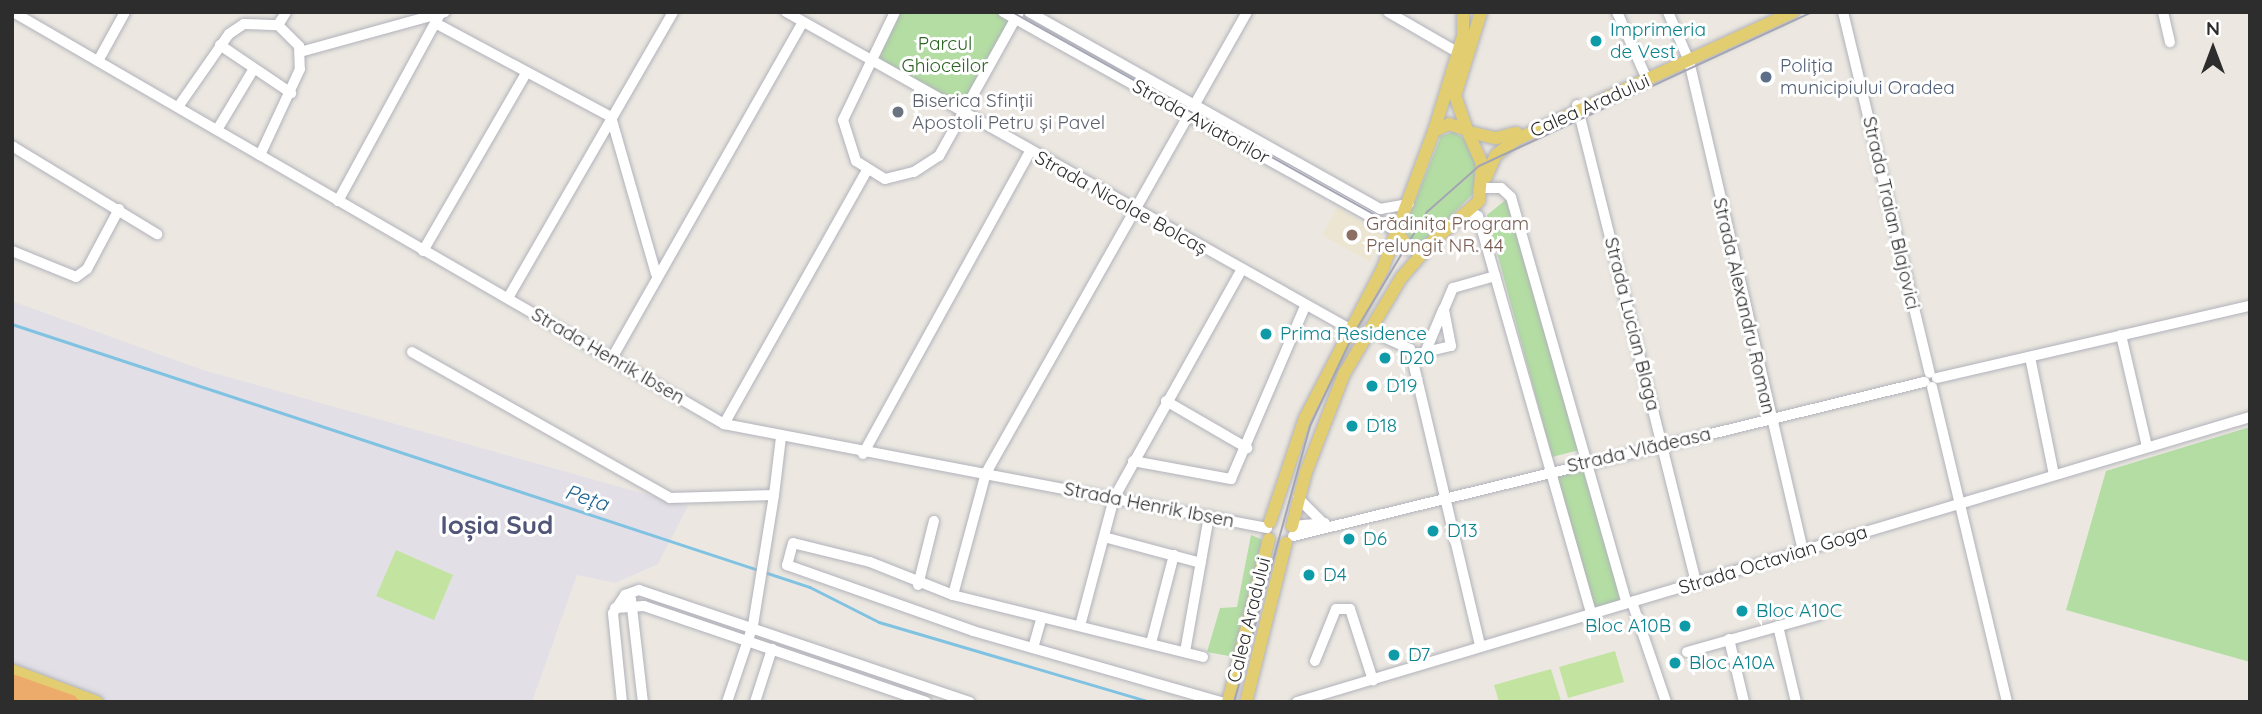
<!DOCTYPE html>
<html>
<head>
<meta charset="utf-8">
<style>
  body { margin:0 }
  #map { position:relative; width:2262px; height:714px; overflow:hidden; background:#ece8e1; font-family:Quicksand,sans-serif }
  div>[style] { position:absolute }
  .industrial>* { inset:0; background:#e2e0e6 }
  .education>* { inset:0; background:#ece5d2 }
  .green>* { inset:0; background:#b3dda3 }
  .pitch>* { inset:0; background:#c3e3a1 }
  .stream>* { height:2.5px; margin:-1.25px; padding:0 1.25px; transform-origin:1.25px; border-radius:1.25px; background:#80c2e2 }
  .roads { filter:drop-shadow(0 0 2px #b1b2bb) drop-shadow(0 0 2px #b1b2bb) }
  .minor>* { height:10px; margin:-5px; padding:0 5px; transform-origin:5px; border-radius:5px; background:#fff }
  .major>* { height:12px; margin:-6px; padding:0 6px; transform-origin:6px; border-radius:6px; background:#e2ce70 }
  .highway>* { height:14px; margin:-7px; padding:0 7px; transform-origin:7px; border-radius:7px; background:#edab6b }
  .tram>* { height:2px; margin:-1px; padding:0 1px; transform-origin:1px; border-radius:1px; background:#a4a5b4 }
  .dots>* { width:19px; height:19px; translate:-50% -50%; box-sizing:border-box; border:4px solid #fff; border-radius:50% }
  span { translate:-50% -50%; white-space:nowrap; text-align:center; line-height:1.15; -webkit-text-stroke:6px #fff; paint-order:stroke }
  .culture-label { font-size:19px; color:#0d838f }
  .left { translate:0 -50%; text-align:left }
  .right { translate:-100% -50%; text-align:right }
  .park-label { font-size:19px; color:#2d6323 }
  .service-label { font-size:19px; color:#4e5e75 }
  .worship-label { font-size:19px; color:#5b616d }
  .street-label { font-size:19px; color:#2d2d2d }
  .education-label { font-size:19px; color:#785e54 }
  .water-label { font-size:21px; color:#1d6290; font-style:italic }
  .district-label { font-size:26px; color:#515679; font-weight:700 }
  .frame { position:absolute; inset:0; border:14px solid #2d2d2d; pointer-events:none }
  .north { position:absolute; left:2178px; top:14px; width:70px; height:70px; -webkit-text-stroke:5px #fff; paint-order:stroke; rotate:0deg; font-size:19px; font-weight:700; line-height:28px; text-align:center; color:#2d2d2d }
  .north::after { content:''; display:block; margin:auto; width:24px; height:32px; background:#2d2d2d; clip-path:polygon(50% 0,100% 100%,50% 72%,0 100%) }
</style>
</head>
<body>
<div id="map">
  <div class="industrial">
    <i style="clip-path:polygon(12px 301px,203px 370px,688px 506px,658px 564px,615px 583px,577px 575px,532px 702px,12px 702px)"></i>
  </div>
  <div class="education">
    <i style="clip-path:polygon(1337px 207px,1383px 235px,1370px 262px,1322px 235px)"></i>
  </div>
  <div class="green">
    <i style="clip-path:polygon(895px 12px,1003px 12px,1016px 19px,962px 113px,868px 62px)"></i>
    <i style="clip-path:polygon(1453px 132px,1467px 140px,1476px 165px,1473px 194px,1423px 243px,1413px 243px,1404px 229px,1441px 136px)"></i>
    <i style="clip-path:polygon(1508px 198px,1579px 450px,1552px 457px,1487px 215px)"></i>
    <i style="clip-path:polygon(2250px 427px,2250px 662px,2066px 610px,2106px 471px)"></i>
    <i style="clip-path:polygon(1588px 461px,1627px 603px,1591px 613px,1551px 471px)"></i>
    <i style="clip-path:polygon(1251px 535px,1261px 539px,1264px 550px,1240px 658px,1207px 652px,1220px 608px,1237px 607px)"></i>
  </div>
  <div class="pitch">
    <i style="clip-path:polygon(396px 550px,453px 575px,434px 620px,376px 596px)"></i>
    <i style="clip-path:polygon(1615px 651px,1624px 682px,1568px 698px,1559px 667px)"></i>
    <i style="clip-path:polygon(1551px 669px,1561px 701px,1499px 702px,1494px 685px)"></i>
  </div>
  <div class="stream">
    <i style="left:12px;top:324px;width:840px;rotate:18.24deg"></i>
    <i style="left:810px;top:587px;width:77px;rotate:26.9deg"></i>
    <i style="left:879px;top:622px;width:284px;rotate:16.4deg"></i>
  </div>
  <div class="roads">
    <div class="minor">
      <i style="left:13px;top:12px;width:822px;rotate:30.09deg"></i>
      <i style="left:724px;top:424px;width:553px;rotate:10.84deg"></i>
      <i style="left:786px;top:12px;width:645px;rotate:29.35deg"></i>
      <i style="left:895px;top:12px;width:120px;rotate:115.7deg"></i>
      <i style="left:843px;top:120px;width:43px;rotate:72.4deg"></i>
      <i style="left:856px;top:161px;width:34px;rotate:32deg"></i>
      <i style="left:885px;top:179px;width:30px;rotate:-14deg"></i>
      <i style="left:914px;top:172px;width:30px;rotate:-33deg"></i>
      <i style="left:939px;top:156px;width:165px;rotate:-60.9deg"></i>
      <i style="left:1003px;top:12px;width:453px;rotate:29.1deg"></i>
      <i style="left:1029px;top:12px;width:403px;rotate:29.3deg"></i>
      <i style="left:1380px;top:209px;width:29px;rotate:-10deg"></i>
      <i style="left:1388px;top:12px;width:80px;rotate:30.1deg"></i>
      <i style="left:1617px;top:12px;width:69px;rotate:66deg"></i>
      <i style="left:1668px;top:12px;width:53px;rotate:66.8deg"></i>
      <i style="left:1689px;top:61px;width:503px;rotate:76.9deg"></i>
      <i style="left:1843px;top:12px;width:371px;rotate:76.5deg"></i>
      <i style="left:2163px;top:12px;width:31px;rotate:77deg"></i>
      <i style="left:278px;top:25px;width:15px;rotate:-58deg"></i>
      <i style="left:439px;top:25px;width:195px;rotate:28.1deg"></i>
      <i style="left:611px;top:117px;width:163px;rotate:74deg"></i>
      <i style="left:220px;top:45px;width:86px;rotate:34.1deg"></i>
      <i style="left:300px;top:52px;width:150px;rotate:-15.4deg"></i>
      <i style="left:98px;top:61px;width:56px;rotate:-61.1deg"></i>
      <i style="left:1577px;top:105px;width:494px;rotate:76deg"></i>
      <i style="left:178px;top:107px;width:89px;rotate:-55.1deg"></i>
      <i style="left:229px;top:34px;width:18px;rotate:-34deg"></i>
      <i style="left:244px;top:24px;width:34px;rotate:2deg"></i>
      <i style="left:278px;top:25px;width:30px;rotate:45deg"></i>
      <i style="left:299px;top:46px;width:23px;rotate:88deg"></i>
      <i style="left:300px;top:69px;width:95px;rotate:114.9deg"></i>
      <i style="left:217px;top:130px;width:70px;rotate:-59deg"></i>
      <i style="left:12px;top:146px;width:170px;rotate:31.3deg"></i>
      <i style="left:1483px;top:188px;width:18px"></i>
      <i style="left:1501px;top:188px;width:13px;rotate:42deg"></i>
      <i style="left:1511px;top:197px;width:422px;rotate:74.1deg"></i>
      <i style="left:338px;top:201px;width:215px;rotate:-61.4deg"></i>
      <i style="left:1471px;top:212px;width:8px;rotate:30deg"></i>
      <i style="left:1478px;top:216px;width:413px;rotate:74.1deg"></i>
      <i style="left:12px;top:251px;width:69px;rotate:22.1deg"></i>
      <i style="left:76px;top:277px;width:14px;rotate:-36deg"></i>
      <i style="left:87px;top:269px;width:68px;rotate:-61.9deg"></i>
      <i style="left:423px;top:251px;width:206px;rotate:-59.9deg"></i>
      <i style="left:508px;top:298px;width:330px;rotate:-60deg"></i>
      <i style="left:1368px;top:330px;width:46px;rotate:24.3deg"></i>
      <i style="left:1410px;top:349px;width:305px;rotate:76.7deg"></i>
      <i style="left:2121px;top:335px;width:115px;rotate:76.9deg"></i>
      <i style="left:412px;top:352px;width:296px;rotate:29.5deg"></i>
      <i style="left:670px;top:498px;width:104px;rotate:-1.7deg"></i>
      <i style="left:774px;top:495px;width:58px;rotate:-83.1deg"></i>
      <i style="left:1425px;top:353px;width:47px;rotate:-67.3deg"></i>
      <i style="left:1412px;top:355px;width:40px;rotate:-13deg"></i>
      <i style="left:1451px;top:346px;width:38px;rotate:-101deg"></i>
      <i style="left:1444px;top:309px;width:23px;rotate:-67deg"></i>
      <i style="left:1453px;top:288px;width:44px;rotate:-15.9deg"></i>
      <i style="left:2030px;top:357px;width:120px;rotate:78.5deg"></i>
      <i style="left:612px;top:358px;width:386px;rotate:-60.4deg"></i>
      <i style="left:1937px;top:378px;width:321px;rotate:-13deg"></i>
      <i style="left:1932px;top:387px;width:324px;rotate:76.6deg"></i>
      <i style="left:1166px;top:401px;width:94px;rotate:30.1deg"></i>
      <i style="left:724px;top:424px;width:289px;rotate:-60.6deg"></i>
      <i style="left:863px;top:454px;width:346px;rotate:-61.1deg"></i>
      <i style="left:1133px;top:461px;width:100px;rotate:10.4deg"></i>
      <i style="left:1231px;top:479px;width:188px;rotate:-66.8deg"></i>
      <i style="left:1298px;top:498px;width:34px;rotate:45deg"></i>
      <i style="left:1292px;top:526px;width:33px;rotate:-5deg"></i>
      <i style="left:1293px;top:536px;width:650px;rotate:-13.72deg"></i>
      <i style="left:1104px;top:537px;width:100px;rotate:15deg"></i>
      <i style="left:918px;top:585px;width:66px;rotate:-76deg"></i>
      <i style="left:953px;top:595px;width:126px;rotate:-74.9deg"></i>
      <i style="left:986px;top:473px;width:530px;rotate:-60.48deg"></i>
      <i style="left:631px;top:599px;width:104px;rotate:83.4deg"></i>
      <i style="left:1632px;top:602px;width:106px;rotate:71.2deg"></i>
      <i style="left:615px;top:608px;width:29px;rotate:-4deg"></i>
      <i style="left:644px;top:606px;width:298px;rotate:18.8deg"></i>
      <i style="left:1080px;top:626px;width:132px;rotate:-75.1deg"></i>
      <i style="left:1114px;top:498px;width:260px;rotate:-60.8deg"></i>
      <i style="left:1778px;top:626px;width:78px;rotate:76.7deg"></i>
      <i style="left:1729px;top:639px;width:65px;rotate:76.6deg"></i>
      <i style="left:1151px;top:643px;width:91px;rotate:-75.4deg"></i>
      <i style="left:1033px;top:648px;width:32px;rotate:-74deg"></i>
      <i style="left:1185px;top:652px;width:138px;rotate:-80deg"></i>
      <i style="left:1687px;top:652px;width:137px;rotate:-15.7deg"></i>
      <i style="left:1203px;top:657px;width:258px;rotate:-166.1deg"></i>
      <i style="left:953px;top:595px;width:89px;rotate:-158.3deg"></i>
      <i style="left:870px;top:562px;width:79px;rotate:-166.1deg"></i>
      <i style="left:793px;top:543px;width:23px;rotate:105deg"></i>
      <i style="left:787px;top:565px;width:197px;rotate:19.5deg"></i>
      <i style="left:973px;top:631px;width:258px;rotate:16deg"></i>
      <i style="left:1315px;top:661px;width:56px;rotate:-68deg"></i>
      <i style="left:1336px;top:609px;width:14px"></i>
      <i style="left:1350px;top:609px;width:75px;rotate:72.1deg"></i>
      <i style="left:622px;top:702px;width:89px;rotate:-95.8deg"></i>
      <i style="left:613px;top:613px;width:22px;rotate:-56deg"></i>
      <i style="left:625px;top:595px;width:15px;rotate:-20deg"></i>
      <i style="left:639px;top:590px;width:349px;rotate:18.7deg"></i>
      <i style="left:727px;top:702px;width:81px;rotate:-71.3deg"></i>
      <i style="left:753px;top:625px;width:132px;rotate:-80.8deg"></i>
      <i style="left:755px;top:702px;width:56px;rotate:-72.2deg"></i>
      <i style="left:1297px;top:702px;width:995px;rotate:-16.65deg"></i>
    </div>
    <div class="major">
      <i style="left:1467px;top:130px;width:36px;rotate:-109deg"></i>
      <i style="left:1455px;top:96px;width:88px;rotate:-72.8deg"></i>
      <i style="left:1434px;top:131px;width:99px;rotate:-73deg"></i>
      <i style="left:1463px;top:36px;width:24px;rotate:-90deg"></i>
      <i style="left:1469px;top:132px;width:28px;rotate:13deg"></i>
      <i style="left:1496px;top:138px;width:21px;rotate:-14deg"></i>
      <i style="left:1486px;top:177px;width:24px;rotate:-66deg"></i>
      <i style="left:1496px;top:155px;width:24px;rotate:-38deg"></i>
      <i style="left:1515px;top:140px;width:306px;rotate:-24.7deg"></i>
      <i style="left:1270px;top:522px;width:110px;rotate:-71.4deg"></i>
      <i style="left:1305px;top:418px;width:169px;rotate:-62.5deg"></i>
      <i style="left:1383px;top:268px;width:146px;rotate:-69.6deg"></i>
      <i style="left:1434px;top:131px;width:17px;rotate:-25deg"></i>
      <i style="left:1449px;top:124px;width:19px;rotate:18deg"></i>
      <i style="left:1467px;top:130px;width:37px;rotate:66deg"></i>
      <i style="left:1482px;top:164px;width:37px;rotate:95deg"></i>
      <i style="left:1479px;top:201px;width:73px;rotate:138.9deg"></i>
      <i style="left:1424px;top:249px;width:16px;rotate:-176deg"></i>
      <i style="left:1408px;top:248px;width:18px;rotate:-124deg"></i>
      <i style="left:1292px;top:526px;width:56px;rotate:-75.5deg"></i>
      <i style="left:1306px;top:472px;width:105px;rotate:-68.8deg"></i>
      <i style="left:1344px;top:374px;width:112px;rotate:-59.3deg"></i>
      <i style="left:1401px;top:278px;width:40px;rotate:-49deg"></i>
      <i style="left:12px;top:670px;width:91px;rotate:20.6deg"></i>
      <i style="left:1228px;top:702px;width:168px;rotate:-75.9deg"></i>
      <i style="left:1246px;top:702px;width:164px;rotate:-75.9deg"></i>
    </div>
    <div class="highway">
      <i style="left:12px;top:681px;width:63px;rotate:19.6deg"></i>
      <i style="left:12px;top:692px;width:30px;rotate:20deg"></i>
    </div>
  </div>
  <div class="tram">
    <i style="left:1012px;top:12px;width:420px;rotate:29.2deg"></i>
    <i style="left:1379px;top:217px;width:27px;rotate:20deg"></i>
    <i style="left:1404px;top:226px;width:22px;rotate:-22deg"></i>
    <i style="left:1234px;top:702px;width:286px;rotate:-74.6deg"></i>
    <i style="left:1310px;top:426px;width:101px;rotate:-64.7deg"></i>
    <i style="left:1353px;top:335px;width:144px;rotate:-59deg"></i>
    <i style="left:1427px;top:212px;width:69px;rotate:-41.5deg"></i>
    <i style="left:1479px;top:166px;width:368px;rotate:-24.8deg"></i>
  </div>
  <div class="dots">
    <i style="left:1596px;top:41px;background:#0f9aa8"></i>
    <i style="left:1766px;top:77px;background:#5c6f8a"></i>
    <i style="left:898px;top:112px;background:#6b7280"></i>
    <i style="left:1352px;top:235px;background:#8d6e63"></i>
    <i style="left:1266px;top:334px;background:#0f9aa8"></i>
    <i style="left:1385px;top:358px;background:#0f9aa8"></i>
    <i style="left:1372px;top:386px;background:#0f9aa8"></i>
    <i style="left:1352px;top:426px;background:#0f9aa8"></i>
    <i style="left:1433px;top:531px;background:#0f9aa8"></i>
    <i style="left:1349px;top:539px;background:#0f9aa8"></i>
    <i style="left:1309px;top:575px;background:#0f9aa8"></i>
    <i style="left:1742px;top:611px;background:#0f9aa8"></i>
    <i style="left:1685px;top:626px;background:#0f9aa8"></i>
    <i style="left:1394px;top:655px;background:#0f9aa8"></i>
    <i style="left:1675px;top:663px;background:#0f9aa8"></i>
  </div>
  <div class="culture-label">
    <span class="left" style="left:1610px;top:41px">Imprimeria<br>de Vest</span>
    <span class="left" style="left:1280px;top:334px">Prima Residence</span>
    <span class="left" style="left:1399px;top:358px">D20</span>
    <span class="left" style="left:1386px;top:386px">D19</span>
    <span class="left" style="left:1366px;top:426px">D18</span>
    <span class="left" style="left:1447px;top:531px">D13</span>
    <span class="left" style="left:1363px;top:539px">D6</span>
    <span class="left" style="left:1323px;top:575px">D4</span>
    <span class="left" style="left:1756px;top:611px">Bloc A10C</span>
    <span class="right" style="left:1671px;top:626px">Bloc A10B</span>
    <span class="left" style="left:1408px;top:655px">D7</span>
    <span class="left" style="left:1689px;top:663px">Bloc A10A</span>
  </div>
  <div class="park-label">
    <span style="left:945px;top:55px">Parcul<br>Ghioceilor</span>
  </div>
  <div class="service-label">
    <span class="left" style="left:1780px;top:77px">Poliția<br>municipiului Oradea</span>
  </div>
  <div class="worship-label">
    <span class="left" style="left:912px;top:112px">Biserica Sfinții<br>Apostoli Petru și Pavel</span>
  </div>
  <div class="street-label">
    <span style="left:1590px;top:106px;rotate:-24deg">Calea Aradului</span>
    <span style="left:1201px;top:122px;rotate:29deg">Strada Aviatorilor</span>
    <span style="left:1121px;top:203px;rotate:29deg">Strada Nicolae Bolcaș</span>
    <span style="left:1891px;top:213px;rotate:77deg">Strada Traian Blajovici</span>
    <span style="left:1744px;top:306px;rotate:77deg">Strada Alexandru Roman</span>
    <span style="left:1632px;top:324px;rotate:76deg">Strada Lucian Blaga</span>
    <span style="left:608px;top:356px;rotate:30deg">Strada Henrik Ibsen</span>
    <span style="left:1639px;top:450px;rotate:-13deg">Strada Vlădeasa</span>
    <span style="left:1149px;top:505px;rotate:11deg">Strada Henrik Ibsen</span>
    <span style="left:1773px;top:560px;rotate:-17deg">Strada Octavian Goga</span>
    <span style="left:1249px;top:620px;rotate:-76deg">Calea Aradului</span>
  </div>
  <div class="education-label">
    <span class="left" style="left:1366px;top:235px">Grădiniţa Program<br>Prelungit NR. 44</span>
  </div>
  <div class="water-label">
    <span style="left:587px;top:497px;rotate:18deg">Peța</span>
  </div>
  <div class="district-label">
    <span style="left:497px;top:525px">Ioșia Sud</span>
  </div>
  <div class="frame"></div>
  <div class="north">N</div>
</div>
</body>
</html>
